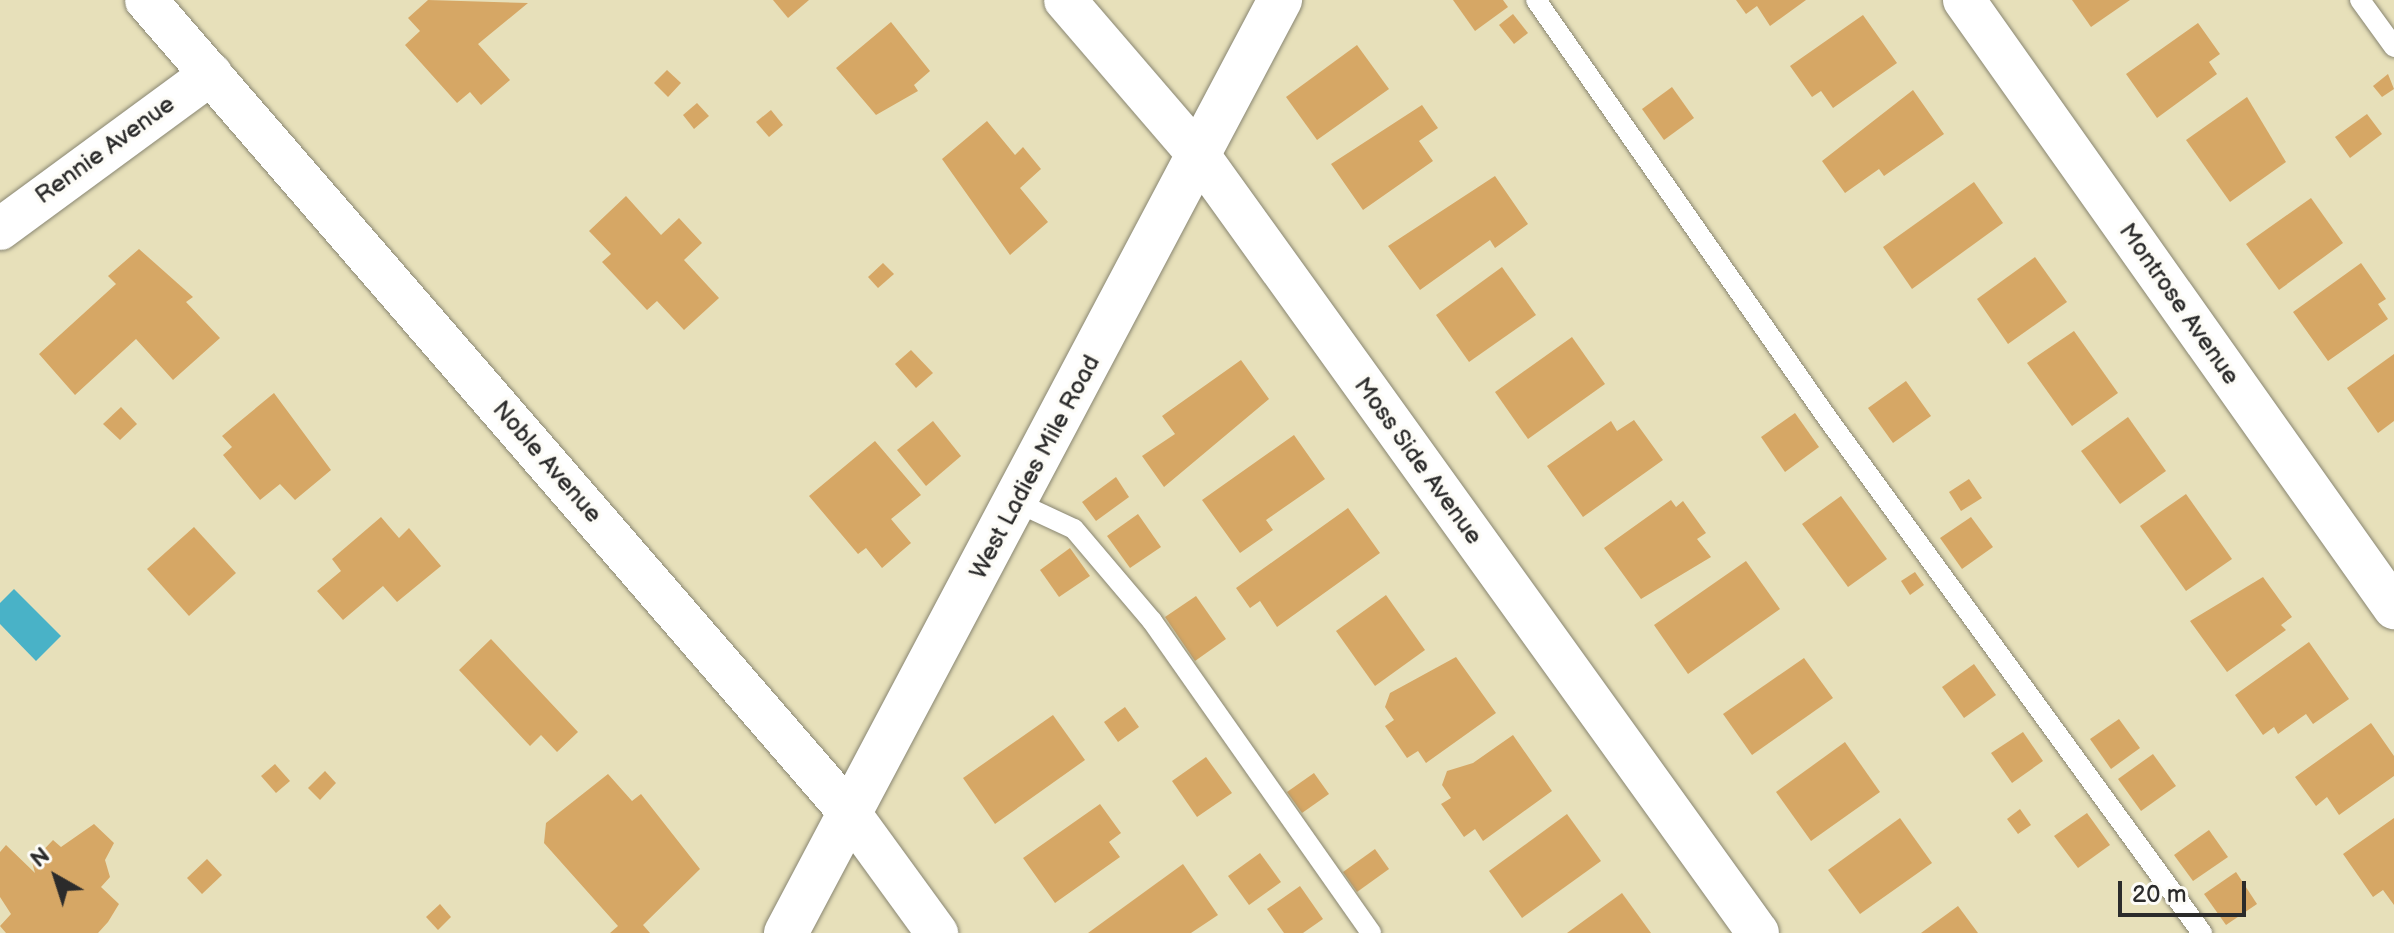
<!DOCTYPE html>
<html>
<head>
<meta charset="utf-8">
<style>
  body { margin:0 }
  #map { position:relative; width:2394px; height:933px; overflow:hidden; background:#e7e0ba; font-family:"Balsamiq Sans",sans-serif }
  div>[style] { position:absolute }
  .water>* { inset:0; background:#49b2c7 }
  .building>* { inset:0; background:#d6a765 }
  .roads { filter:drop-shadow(0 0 2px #898672) drop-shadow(0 0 2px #898672) }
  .lane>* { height:20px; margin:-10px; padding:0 10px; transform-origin:10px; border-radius:10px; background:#fff }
  .street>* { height:42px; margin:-21px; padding:0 21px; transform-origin:21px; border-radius:21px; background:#fff }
  .secondary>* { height:44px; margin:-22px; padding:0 22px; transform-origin:22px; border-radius:22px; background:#fff }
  span { translate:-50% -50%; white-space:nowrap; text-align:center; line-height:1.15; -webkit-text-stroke:7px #fdfcf7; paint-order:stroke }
  .street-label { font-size:24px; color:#2b2b2b }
  .north { position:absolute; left:16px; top:837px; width:80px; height:80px; -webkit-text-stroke:6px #fdfcf7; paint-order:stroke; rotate:321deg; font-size:22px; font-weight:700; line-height:32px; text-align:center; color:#2b2b2b }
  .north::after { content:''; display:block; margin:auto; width:28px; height:36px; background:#2b2b2b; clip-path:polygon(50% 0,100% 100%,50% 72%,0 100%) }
  .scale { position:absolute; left:2118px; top:881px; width:128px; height:36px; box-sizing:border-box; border:4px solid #2b2b2b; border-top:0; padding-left:10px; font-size:24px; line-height:28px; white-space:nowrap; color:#2b2b2b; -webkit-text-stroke:6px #fdfcf7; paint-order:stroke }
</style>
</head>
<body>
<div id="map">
  <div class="water">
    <i style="clip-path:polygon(14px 589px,61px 636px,36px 661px,0 624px,0 603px)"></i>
  </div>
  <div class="building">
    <i style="clip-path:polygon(428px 0,528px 3px,478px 44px,510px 80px,481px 105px,470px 92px,457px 103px,405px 45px,420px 31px,408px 18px)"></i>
    <i style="clip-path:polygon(773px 0,809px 0,788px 18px)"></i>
    <i style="clip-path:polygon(1453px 0,1503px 0,1508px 7px,1475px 31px)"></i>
    <i style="clip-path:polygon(1736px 0,1806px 0,1770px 26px,1757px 6px,1746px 14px)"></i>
    <i style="clip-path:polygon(2072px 0,2130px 0,2091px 27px)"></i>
    <i style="clip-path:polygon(1513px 14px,1528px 33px,1514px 44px,1499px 25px)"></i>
    <i style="clip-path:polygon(1863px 15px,1897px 63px,1833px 108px,1821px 91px,1812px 97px,1790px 66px)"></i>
    <i style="clip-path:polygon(891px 22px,930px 71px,914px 85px,918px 91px,876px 115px,836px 68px)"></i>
    <i style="clip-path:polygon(2198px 23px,2220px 54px,2209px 62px,2217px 74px,2157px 118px,2126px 74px)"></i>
    <i style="clip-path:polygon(1357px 45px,1389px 89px,1317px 140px,1286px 97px)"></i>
    <i style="clip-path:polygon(667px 70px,681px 83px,668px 97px,654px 83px)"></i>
    <i style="clip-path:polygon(2388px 74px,2394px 89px,2382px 97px,2373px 86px)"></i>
    <i style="clip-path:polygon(1672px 87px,1694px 118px,1664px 140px,1642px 109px)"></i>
    <i style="clip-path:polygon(1913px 90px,1944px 134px,1884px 176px,1879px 169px,1845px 193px,1822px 161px)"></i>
    <i style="clip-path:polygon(2247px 97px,2286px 162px,2230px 202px,2186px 140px)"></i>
    <i style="clip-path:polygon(697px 103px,709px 116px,694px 129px,683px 115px)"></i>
    <i style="clip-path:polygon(1422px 105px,1438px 128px,1419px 141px,1433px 161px,1363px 210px,1331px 164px)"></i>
    <i style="clip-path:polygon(771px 110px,783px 125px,769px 137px,756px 122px)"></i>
    <i style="clip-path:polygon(2367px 114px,2382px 134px,2350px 158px,2335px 137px)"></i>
    <i style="clip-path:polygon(987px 121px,1015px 155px,1023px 147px,1041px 169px,1020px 188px,1048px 222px,1010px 255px,942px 159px)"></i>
    <i style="clip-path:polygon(1495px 176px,1528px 224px,1495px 248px,1490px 240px,1420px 290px,1388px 246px)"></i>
    <i style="clip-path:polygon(1974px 182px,2003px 223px,1912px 289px,1883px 247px)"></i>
    <i style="clip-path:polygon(626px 196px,661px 235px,679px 218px,702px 243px,684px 260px,719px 298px,684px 330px,657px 301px,647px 310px,602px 262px,611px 254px,589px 231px)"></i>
    <i style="clip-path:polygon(2311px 198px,2343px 243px,2279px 290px,2246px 244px)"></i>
    <i style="clip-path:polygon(139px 249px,193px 297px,186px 302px,220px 338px,173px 380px,136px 339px,75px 395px,39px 354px,116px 284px,108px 276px)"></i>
    <i style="clip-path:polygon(2035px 257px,2067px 302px,2008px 344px,1977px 299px)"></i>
    <i style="clip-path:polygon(883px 263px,894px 274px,878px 288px,868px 277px)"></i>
    <i style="clip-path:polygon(2361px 263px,2386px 299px,2378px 304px,2388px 319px,2328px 361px,2293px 312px)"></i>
    <i style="clip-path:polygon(1502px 267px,1536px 315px,1469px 362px,1436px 315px)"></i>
    <i style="clip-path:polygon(2074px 331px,2118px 393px,2072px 426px,2027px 363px)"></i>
    <i style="clip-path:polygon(1572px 337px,1605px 384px,1528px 439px,1495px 392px)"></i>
    <i style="clip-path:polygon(911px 350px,933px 373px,916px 388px,895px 364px)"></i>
    <i style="clip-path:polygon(2394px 354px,2394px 421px,2378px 433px,2347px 388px)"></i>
    <i style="clip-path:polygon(1241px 360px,1269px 399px,1164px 487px,1142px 456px,1175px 434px,1162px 416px)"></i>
    <i style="clip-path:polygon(1906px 381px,1931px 416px,1893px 443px,1868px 408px)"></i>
    <i style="clip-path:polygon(274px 393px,331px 470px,295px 500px,280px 484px,260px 500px,223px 455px,232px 447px,222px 436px)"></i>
    <i style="clip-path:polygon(121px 407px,137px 424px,120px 440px,103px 424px)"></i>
    <i style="clip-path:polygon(1795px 413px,1819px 447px,1785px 472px,1761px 437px)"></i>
    <i style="clip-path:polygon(2128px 417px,2166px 471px,2120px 504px,2081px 451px)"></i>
    <i style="clip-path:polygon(1634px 420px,1663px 460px,1583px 517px,1547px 466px,1611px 421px,1617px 431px)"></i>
    <i style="clip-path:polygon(933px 421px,961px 456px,926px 486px,897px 450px)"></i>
    <i style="clip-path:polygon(1294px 435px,1325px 479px,1266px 520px,1273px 530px,1240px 553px,1202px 500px)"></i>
    <i style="clip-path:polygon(875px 441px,921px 495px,891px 519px,911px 543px,882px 568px,866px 548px,858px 554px,809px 496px)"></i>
    <i style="clip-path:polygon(1116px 477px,1129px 497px,1096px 521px,1082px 502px)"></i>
    <i style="clip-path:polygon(1969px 479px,1982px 498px,1961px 511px,1949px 492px)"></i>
    <i style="clip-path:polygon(2186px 494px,2232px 559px,2186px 591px,2140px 526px)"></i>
    <i style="clip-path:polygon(1841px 496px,1887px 559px,1848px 587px,1802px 524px)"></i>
    <i style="clip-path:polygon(1671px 500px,1676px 507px,1683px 501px,1706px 533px,1697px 539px,1711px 557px,1641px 599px,1604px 548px)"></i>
    <i style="clip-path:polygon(1348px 508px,1380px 553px,1277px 627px,1260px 601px,1250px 608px,1236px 588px)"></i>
    <i style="clip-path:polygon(1138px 514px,1161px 547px,1130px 568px,1107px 536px)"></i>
    <i style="clip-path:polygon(381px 517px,399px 538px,409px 528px,441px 566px,397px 602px,383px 586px,343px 620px,317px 591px,341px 571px,332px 559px)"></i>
    <i style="clip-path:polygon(1971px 517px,1993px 547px,1962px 569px,1940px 538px)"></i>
    <i style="clip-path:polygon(194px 527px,236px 573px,189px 616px,147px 569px)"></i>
    <i style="clip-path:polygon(1070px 548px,1090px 576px,1059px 597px,1040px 570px)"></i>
    <i style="clip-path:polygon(1746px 561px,1780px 609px,1688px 674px,1654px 625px)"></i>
    <i style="clip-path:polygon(1915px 572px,1924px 585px,1910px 595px,1901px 581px)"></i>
    <i style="clip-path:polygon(2263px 577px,2292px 617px,2281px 625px,2286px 630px,2227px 672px,2190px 621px)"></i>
    <i style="clip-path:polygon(1386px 595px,1425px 650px,1375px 686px,1336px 631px)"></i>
    <i style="clip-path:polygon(1196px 596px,1226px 639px,1195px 661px,1165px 617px)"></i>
    <i style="clip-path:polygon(491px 639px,578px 732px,557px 752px,541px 735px,530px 746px,459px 670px)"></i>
    <i style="clip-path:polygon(2309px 642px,2349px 699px,2313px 724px,2306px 714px,2278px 734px,2274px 727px,2263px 735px,2235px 695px)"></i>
    <i style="clip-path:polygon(1456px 657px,1496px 713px,1426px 763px,1418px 751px,1407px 758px,1385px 726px,1394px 720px,1385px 707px,1390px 693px)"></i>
    <i style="clip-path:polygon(1804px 658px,1833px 698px,1752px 755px,1723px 714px)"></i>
    <i style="clip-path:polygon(1974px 664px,1996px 695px,1964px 718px,1942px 687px)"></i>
    <i style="clip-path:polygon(1125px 707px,1139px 727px,1118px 742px,1104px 722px)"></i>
    <i style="clip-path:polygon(1053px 715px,1085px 760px,995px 824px,963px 778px)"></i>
    <i style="clip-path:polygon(2119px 719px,2140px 748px,2111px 769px,2090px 739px)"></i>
    <i style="clip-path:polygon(2371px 723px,2394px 756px,2394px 776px,2339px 815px,2327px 797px,2316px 806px,2295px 777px)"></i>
    <i style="clip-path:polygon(2023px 732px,2043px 761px,2012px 783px,1991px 753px)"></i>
    <i style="clip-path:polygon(1513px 735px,1552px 791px,1483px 841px,1475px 829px,1464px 837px,1441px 804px,1451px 798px,1442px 785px,1447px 771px,1473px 763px)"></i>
    <i style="clip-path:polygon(1845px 742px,1880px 792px,1811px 841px,1776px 792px)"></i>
    <i style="clip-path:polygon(2153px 754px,2176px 786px,2141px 811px,2118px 779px)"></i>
    <i style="clip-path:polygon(1206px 757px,1232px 793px,1197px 817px,1172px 781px)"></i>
    <i style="clip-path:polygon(275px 764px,290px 781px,276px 793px,261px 776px)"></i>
    <i style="clip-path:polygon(325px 771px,336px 783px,320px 800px,308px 788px)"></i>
    <i style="clip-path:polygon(1314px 773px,1329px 794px,1302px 813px,1287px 792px)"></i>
    <i style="clip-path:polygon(608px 774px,632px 801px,641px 794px,700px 869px,643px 925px,650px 933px,610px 933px,618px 926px,544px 843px,546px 823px)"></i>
    <i style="clip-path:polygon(1100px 804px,1121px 833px,1109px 842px,1120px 857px,1055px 903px,1023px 858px)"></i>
    <i style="clip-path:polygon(2020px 809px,2031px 825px,2018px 834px,2007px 819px)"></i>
    <i style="clip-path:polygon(2087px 813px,2110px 845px,2078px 868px,2054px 836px)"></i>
    <i style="clip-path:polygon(1567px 814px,1601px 861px,1522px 918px,1489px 871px)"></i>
    <i style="clip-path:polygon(1900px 818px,1932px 863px,1860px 914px,1828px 870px)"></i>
    <i style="clip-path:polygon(2394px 818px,2394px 905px,2383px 890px,2373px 897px,2343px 854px)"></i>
    <i style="clip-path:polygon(94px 824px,114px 843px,105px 860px,110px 877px,101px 887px,119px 904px,108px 922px,98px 933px,6px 933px,0 926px,11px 914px,0 897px,0 852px,6px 845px,35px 873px,32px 862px,53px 840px,61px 847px)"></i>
    <i style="clip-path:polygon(2209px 830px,2228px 857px,2193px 881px,2174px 855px)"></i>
    <i style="clip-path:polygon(1375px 849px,1389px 869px,1357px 892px,1343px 872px)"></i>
    <i style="clip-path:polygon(1260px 853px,1281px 882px,1249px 905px,1228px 876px)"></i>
    <i style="clip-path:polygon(207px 859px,222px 875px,202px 894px,187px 878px)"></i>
    <i style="clip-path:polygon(1183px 864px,1218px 915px,1191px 933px,1088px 933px)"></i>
    <i style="clip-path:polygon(2236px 872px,2257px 904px,2226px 925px,2204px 894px)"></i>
    <i style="clip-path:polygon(1300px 886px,1323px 919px,1303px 933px,1284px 933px,1267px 909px)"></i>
    <i style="clip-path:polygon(1622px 893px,1651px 933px,1567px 933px)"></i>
    <i style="clip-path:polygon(440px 904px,451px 917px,438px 930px,426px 917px)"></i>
    <i style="clip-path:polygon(1958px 906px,1978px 933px,1921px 933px)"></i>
  </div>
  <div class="roads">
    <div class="lane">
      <i style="left:1536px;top:0;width:511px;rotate:55.13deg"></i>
      <i style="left:1828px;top:419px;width:636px;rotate:53.96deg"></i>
      <i style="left:2360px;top:0;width:58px;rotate:54.1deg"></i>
      <i style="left:1016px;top:502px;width:64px;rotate:25deg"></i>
      <i style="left:1074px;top:529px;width:121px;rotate:49.7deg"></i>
      <i style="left:1152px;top:621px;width:381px;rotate:54.9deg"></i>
    </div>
    <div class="street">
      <i style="left:146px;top:0;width:1074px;rotate:49.12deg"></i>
      <i style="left:849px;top:812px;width:150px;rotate:54deg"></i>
      <i style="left:1065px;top:0;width:208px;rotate:49.3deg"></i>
      <i style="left:1201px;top:158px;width:954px;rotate:54.29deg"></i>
      <i style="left:1964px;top:0;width:745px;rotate:54.73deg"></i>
      <i style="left:0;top:229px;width:262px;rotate:-36.3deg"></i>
    </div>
    <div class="secondary">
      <i style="left:786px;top:933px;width:1056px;rotate:-62.1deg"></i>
    </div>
  </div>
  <div class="street-label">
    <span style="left:105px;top:150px;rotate:-36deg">Rennie Avenue</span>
    <span style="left:2179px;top:304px;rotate:55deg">Montrose Avenue</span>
    <span style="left:1418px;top:461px;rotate:54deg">Moss Side Avenue</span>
    <span style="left:547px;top:462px;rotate:49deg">Noble Avenue</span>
    <span style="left:1035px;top:467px;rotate:-62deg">West Ladies Mile Road</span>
  </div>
  <div class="north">N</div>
  <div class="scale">20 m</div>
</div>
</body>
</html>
